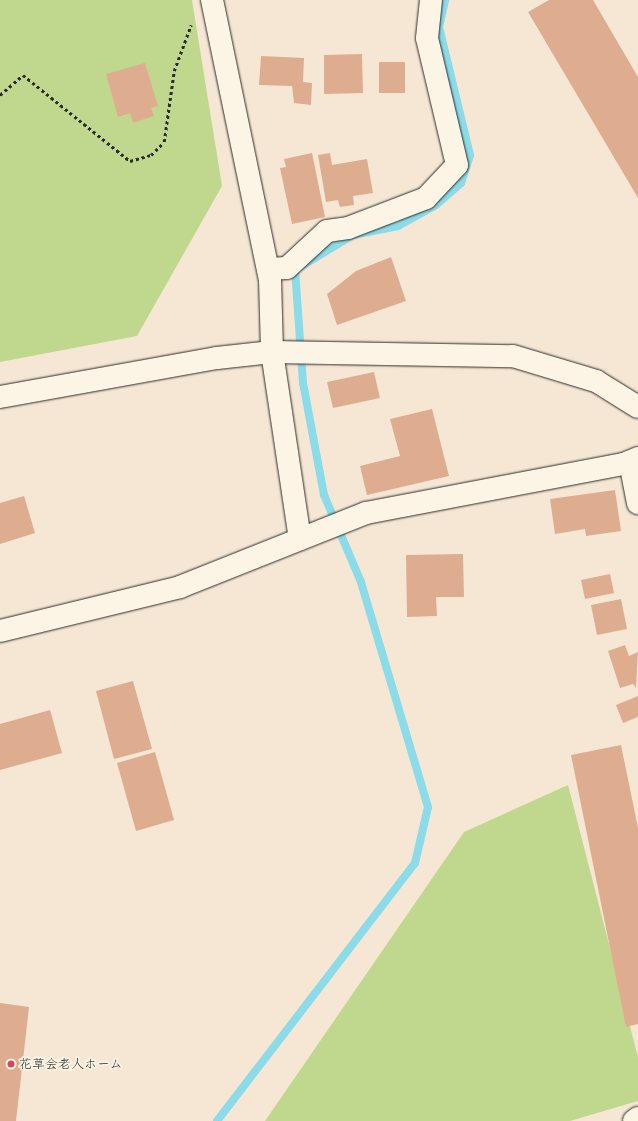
<!DOCTYPE html>
<html>
<head>
<meta charset="utf-8">
<style>
  body { margin:0 }
  #map { position:relative; width:638px; height:1121px; overflow:hidden; background:#f6e7d4; font-family:Delius,"Klee One",sans-serif }
  div>[style] { position:absolute }
  .green>* { inset:0; background:#c0d88e }
  .stream>* { height:8px; margin:-4px; padding:0 4px; transform-origin:4px; border-radius:4px; background:#8cdbe8 }
  .building>* { inset:0; background:#dead90 }
  .path>* { height:2.5px; margin-top:-1.25px; transform-origin:0; background:repeating-linear-gradient(90deg,#2b2b2b 0 3px,transparent 0 6px) }
  .roads { filter:drop-shadow(0 0 1px #2b2b2b) drop-shadow(0 0 1px #2b2b2b) }
  .street>* { height:22px; margin:-11px; padding:0 11px; transform-origin:11px; border-radius:11px; background:#fcf5e5 }
  .secondary>* { height:22px; margin:-11px; padding:0 11px; transform-origin:11px; border-radius:11px; background:#fcf5e5 }
  .dots>* { width:11px; height:11px; translate:-50% -50%; box-sizing:border-box; border:2px solid #fcf5e5; border-radius:50% }
  span { translate:-50% -50%; white-space:nowrap; text-align:center; line-height:1.15; -webkit-text-stroke:3.5px #fcf5e5; paint-order:stroke }
  .poi-label { font-size:13px; color:#2b2b2b }
  .left { translate:0 -50%; text-align:left }
</style>
</head>
<body>
<div id="map">
  <div class="green">
    <i style="clip-path:polygon(0 0,192px 0,222px 186px,137px 336px,0 362px)"></i>
    <i style="clip-path:polygon(568px 785px,638px 1057px,638px 1101px,570px 1121px,265px 1121px,464px 832px)"></i>
  </div>
  <div class="stream">
    <i style="left:217px;top:1121px;width:325px;rotate:-52.5deg"></i>
    <i style="left:415px;top:863px;width:57px;rotate:-76.9deg"></i>
    <i style="left:428px;top:807px;width:235px;rotate:-106.6deg"></i>
    <i style="left:361px;top:582px;width:95px;rotate:-113deg"></i>
    <i style="left:324px;top:495px;width:114px;rotate:-100.6deg"></i>
    <i style="left:303px;top:383px;width:113px;rotate:-94deg"></i>
    <i style="left:295px;top:270px;width:68px;rotate:-31.1deg"></i>
    <i style="left:353px;top:235px;width:46px;rotate:-11.3deg"></i>
    <i style="left:398px;top:226px;width:43px;rotate:-28.9deg"></i>
    <i style="left:436px;top:205px;width:33px;rotate:-41deg"></i>
    <i style="left:461px;top:183px;width:29px;rotate:-72deg"></i>
    <i style="left:470px;top:155px;width:132px;rotate:-103.6deg"></i>
    <i style="left:439px;top:27px;width:28px;rotate:-77deg"></i>
  </div>
  <div class="building">
    <i style="clip-path:polygon(549px 0,593px 0,638px 77px,638px 198px,528px 12px)"></i>
    <i style="clip-path:polygon(362px 54px,363px 93px,324px 94px,324px 55px)"></i>
    <i style="clip-path:polygon(261px 56px,304px 58px,303px 82px,312px 83px,311px 105px,294px 103px,292px 86px,259px 85px)"></i>
    <i style="clip-path:polygon(379px 62px,405px 62px,405px 93px,379px 93px)"></i>
    <i style="clip-path:polygon(145px 63px,158px 106px,151px 108px,154px 116px,133px 123px,130px 113px,118px 117px,106px 74px)"></i>
    <i style="clip-path:polygon(312px 153px,325px 217px,292px 224px,280px 168px,286px 167px,284px 159px)"></i>
    <i style="clip-path:polygon(330px 153px,332px 165px,367px 159px,373px 193px,353px 196px,354px 205px,340px 207px,338px 200px,326px 202px,318px 155px)"></i>
    <i style="clip-path:polygon(391px 257px,406px 301px,337px 325px,327px 294px,356px 271px)"></i>
    <i style="clip-path:polygon(374px 372px,380px 398px,333px 408px,327px 382px)"></i>
    <i style="clip-path:polygon(432px 409px,449px 476px,367px 495px,360px 466px,400px 456px,390px 419px)"></i>
    <i style="clip-path:polygon(615px 490px,621px 531px,586px 536px,585px 529px,555px 534px,550px 499px)"></i>
    <i style="clip-path:polygon(24px 496px,35px 533px,0 544px,0 503px)"></i>
    <i style="clip-path:polygon(463px 554px,464px 597px,436px 597px,437px 616px,407px 617px,406px 555px)"></i>
    <i style="clip-path:polygon(610px 574px,614px 593px,585px 599px,581px 580px)"></i>
    <i style="clip-path:polygon(621px 599px,627px 629px,597px 635px,591px 605px)"></i>
    <i style="clip-path:polygon(625px 645px,629px 656px,638px 652px,636px 688px,633px 684px,620px 688px,608px 651px)"></i>
    <i style="clip-path:polygon(133px 681px,152px 749px,114px 759px,96px 691px)"></i>
    <i style="clip-path:polygon(638px 696px,638px 717px,623px 723px,616px 705px)"></i>
    <i style="clip-path:polygon(50px 710px,62px 753px,0 770px,0 724px)"></i>
    <i style="clip-path:polygon(621px 745px,638px 828px,638px 1024px,626px 1027px,571px 755px)"></i>
    <i style="clip-path:polygon(155px 752px,174px 820px,136px 831px,117px 763px)"></i>
    <i style="clip-path:polygon(0 1003px,29px 1007px,16px 1121px,0 1121px)"></i>
  </div>
  <div class="path">
    <i style="left:0;top:95px;width:30px;rotate:-41deg"></i>
    <i style="left:23px;top:75px;width:137px;rotate:38.8deg"></i>
    <i style="left:130px;top:161px;width:22px;rotate:-16deg"></i>
    <i style="left:151px;top:155px;width:18px;rotate:-45deg"></i>
    <i style="left:164px;top:142px;width:72px;rotate:-82deg"></i>
    <i style="left:174px;top:71px;width:49px;rotate:-69.7deg"></i>
  </div>
  <div class="roads">
    <div class="street">
      <i style="left:268px;top:269px;width:19px;rotate:-3deg"></i>
      <i style="left:287px;top:268px;width:54px;rotate:-42.8deg"></i>
      <i style="left:327px;top:231px;width:21px;rotate:-8deg"></i>
      <i style="left:348px;top:228px;width:84px;rotate:-21deg"></i>
      <i style="left:426px;top:198px;width:45px;rotate:-46.8deg"></i>
      <i style="left:457px;top:165px;width:130px;rotate:-103.3deg"></i>
      <i style="left:427px;top:38px;width:38px;rotate:-84deg"></i>
      <i style="left:0;top:397px;width:220px;rotate:-10.2deg"></i>
      <i style="left:217px;top:358px;width:55px;rotate:-6.2deg"></i>
      <i style="left:272px;top:352px;width:241px;rotate:1deg"></i>
      <i style="left:513px;top:356px;width:87px;rotate:16.8deg"></i>
      <i style="left:596px;top:381px;width:49px;rotate:31.8deg"></i>
      <i style="left:630px;top:462px;width:42px;rotate:79deg"></i>
      <i style="left:180px;top:587px;width:200px;rotate:-21.7deg"></i>
      <i style="left:366px;top:513px;width:263px;rotate:-10.8deg"></i>
      <i style="left:624px;top:464px;width:15px;rotate:-23deg"></i>
      <i style="left:634px;top:1121px;width:5px;rotate:-37deg"></i>
    </div>
    <div class="secondary">
      <i style="left:212px;top:0;width:285px;rotate:78.3deg"></i>
      <i style="left:270px;top:279px;width:73px;rotate:88.4deg"></i>
      <i style="left:272px;top:352px;width:189px;rotate:81.5deg"></i>
      <i style="left:0;top:631px;width:185px;rotate:-13.7deg"></i>
    </div>
  </div>
  <div class="dots">
    <i style="left:11px;top:1064px;background:#d1495b"></i>
  </div>
  <div class="poi-label">
    <span class="left" style="left:19px;top:1064px">花草会老人ホーム</span>
  </div>
</div>
</body>
</html>
